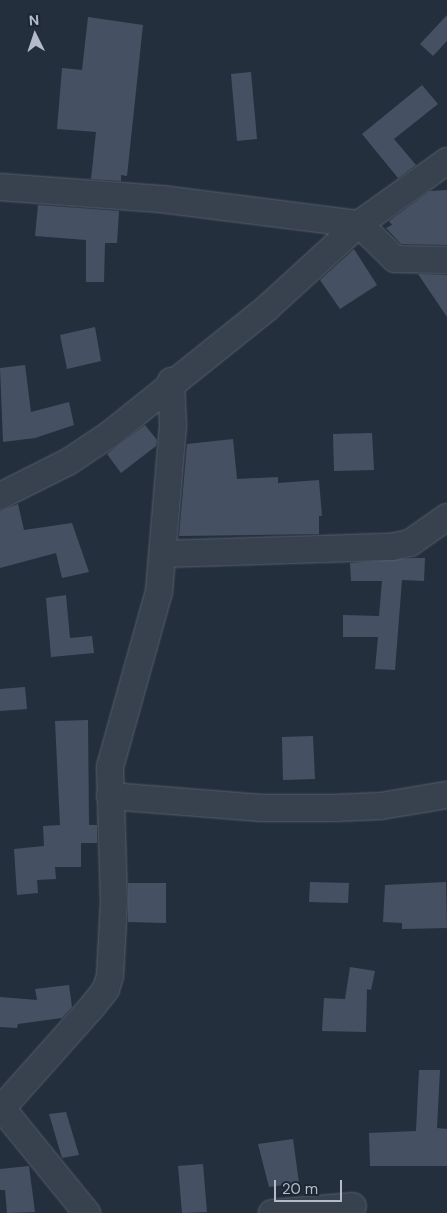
<!DOCTYPE html>
<html>
<head>
<meta charset="utf-8">
<style>
  body { margin:0 }
  #map { position:relative; width:447px; height:1213px; overflow:hidden; background:#242f3e; font-family:"DM Sans",sans-serif }
  div>[style] { position:absolute }
  .building>* { inset:0; background:#455162 }
  .roads { filter:drop-shadow(0 0 1px #565f6c) drop-shadow(0 0 1px #565f6c) }
  .street>* { height:26px; margin:-13px; padding:0 13px; transform-origin:13px; border-radius:13px; background:#38414e }
  span { translate:-50% -50%; white-space:nowrap; text-align:center; line-height:1.15; -webkit-text-stroke:4.5px #1d2633; paint-order:stroke }
  .north { position:absolute; left:10px; top:10px; width:50px; height:50px; -webkit-text-stroke:4px #1d2633; paint-order:stroke; rotate:356deg; font-size:14px; font-weight:700; line-height:20px; text-align:center; color:#b4bcc9 }
  .north::after { content:''; display:block; margin:auto; width:18px; height:22px; background:#b4bcc9; clip-path:polygon(50% 0,100% 100%,50% 72%,0 100%) }
  .scale { position:absolute; left:274px; top:1180px; width:68px; height:22px; box-sizing:border-box; border:2px solid #b4bcc9; border-top:0; padding-left:6px; font-size:15px; line-height:18px; white-space:nowrap; color:#b4bcc9; -webkit-text-stroke:4px #1d2633; paint-order:stroke }
</style>
</head>
<body>
<div id="map">
  <div class="building">
    <i style="clip-path:polygon(447px 15px,447px 41px,433px 56px,420px 44px)"></i>
    <i style="clip-path:polygon(88px 17px,143px 25px,127px 176px,121px 175px,121px 181px,91px 179px,96px 132px,57px 129px,62px 68px,82px 70px)"></i>
    <i style="clip-path:polygon(251px 72px,257px 139px,237px 141px,231px 74px)"></i>
    <i style="clip-path:polygon(422px 85px,438px 104px,394px 139px,416px 165px,398px 178px,362px 134px)"></i>
    <i style="clip-path:polygon(447px 190px,447px 245px,401px 244px,386px 228px,392px 225px,389px 221px,430px 191px)"></i>
    <i style="clip-path:polygon(38px 205px,119px 211px,117px 243px,105px 243px,104px 282px,86px 282px,86px 240px,35px 236px)"></i>
    <i style="clip-path:polygon(354px 249px,377px 285px,340px 309px,320px 280px)"></i>
    <i style="clip-path:polygon(418px 274px,447px 275px,447px 317px)"></i>
    <i style="clip-path:polygon(95px 327px,101px 361px,67px 369px,60px 335px)"></i>
    <i style="clip-path:polygon(25px 365px,31px 412px,69px 402px,74px 425px,35px 438px,3px 442px,0 368px)"></i>
    <i style="clip-path:polygon(145px 425px,157px 440px,156px 446px,121px 473px,107px 454px)"></i>
    <i style="clip-path:polygon(372px 433px,374px 470px,334px 471px,333px 434px)"></i>
    <i style="clip-path:polygon(233px 439px,237px 479px,278px 477px,278px 483px,319px 480px,322px 516px,319px 516px,319px 534px,179px 536px,187px 444px)"></i>
    <i style="clip-path:polygon(18px 504px,24px 530px,72px 523px,89px 572px,62px 578px,56px 553px,0 568px,0 511px)"></i>
    <i style="clip-path:polygon(413px 558px,425px 558px,424px 581px,402px 580px,395px 670px,375px 669px,378px 637px,343px 637px,343px 615px,379px 616px,382px 581px,351px 581px,350px 563px)"></i>
    <i style="clip-path:polygon(66px 595px,70px 638px,92px 636px,94px 653px,51px 657px,46px 598px)"></i>
    <i style="clip-path:polygon(25px 687px,27px 709px,0 711px,0 689px)"></i>
    <i style="clip-path:polygon(88px 720px,89px 825px,97px 825px,97px 843px,81px 843px,81px 867px,55px 867px,56px 879px,37px 880px,38px 893px,17px 895px,14px 849px,44px 846px,43px 826px,60px 825px,55px 721px)"></i>
    <i style="clip-path:polygon(313px 736px,315px 779px,283px 780px,282px 737px)"></i>
    <i style="clip-path:polygon(310px 882px,349px 883px,348px 903px,309px 902px)"></i>
    <i style="clip-path:polygon(446px 882px,447px 928px,402px 929px,402px 923px,383px 922px,385px 885px)"></i>
    <i style="clip-path:polygon(128px 883px,166px 883px,166px 923px,128px 922px)"></i>
    <i style="clip-path:polygon(350px 967px,375px 971px,371px 990px,367px 989px,366px 1032px,322px 1031px,324px 998px,345px 999px)"></i>
    <i style="clip-path:polygon(69px 985px,72px 1007px,62px 1018px,18px 1024px,17px 1028px,0 1027px,0 997px,37px 1000px,35px 989px)"></i>
    <i style="clip-path:polygon(419px 1070px,440px 1070px,437px 1128px,447px 1129px,447px 1166px,370px 1166px,369px 1133px,416px 1131px)"></i>
    <i style="clip-path:polygon(66px 1112px,79px 1155px,62px 1158px,49px 1114px)"></i>
    <i style="clip-path:polygon(293px 1139px,299px 1183px,269px 1187px,258px 1144px)"></i>
    <i style="clip-path:polygon(203px 1164px,207px 1212px,182px 1213px,178px 1166px)"></i>
    <i style="clip-path:polygon(29px 1166px,35px 1212px,7px 1213px,5px 1190px,0 1190px,0 1169px)"></i>
  </div>
  <div class="roads">
    <div class="street">
      <i style="left:0;top:187px;width:161px;rotate:4.3deg"></i>
      <i style="left:161px;top:199px;width:200px;rotate:7.2deg"></i>
      <i style="left:359px;top:224px;width:50px;rotate:44.2deg"></i>
      <i style="left:395px;top:259px;width:52px;rotate:1.1deg"></i>
      <i style="left:0;top:496px;width:76px;rotate:-26.6deg"></i>
      <i style="left:68px;top:462px;width:50px;rotate:-33.7deg"></i>
      <i style="left:110px;top:434px;width:201px;rotate:-38.7deg"></i>
      <i style="left:267px;top:308px;width:125px;rotate:-42.4deg"></i>
      <i style="left:359px;top:224px;width:108px;rotate:-35.6deg"></i>
      <i style="left:164px;top:554px;width:228px;rotate:-1.8deg"></i>
      <i style="left:392px;top:547px;width:18px;rotate:-13deg"></i>
      <i style="left:410px;top:543px;width:45px;rotate:-35.1deg"></i>
      <i style="left:110px;top:796px;width:152px;rotate:4.5deg"></i>
      <i style="left:262px;top:808px;width:72px"></i>
      <i style="left:334px;top:808px;width:47px;rotate:-2.4deg"></i>
      <i style="left:381px;top:806px;width:67px;rotate:-9.5deg"></i>
      <i style="left:0;top:1106px;width:138px;rotate:50.9deg"></i>
      <i style="left:2px;top:1108px;width:135px;rotate:-48.3deg"></i>
      <i style="left:92px;top:1007px;width:23px;rotate:-52deg"></i>
      <i style="left:106px;top:989px;width:14px;rotate:-73deg"></i>
      <i style="left:110px;top:976px;width:73px;rotate:-86.9deg"></i>
      <i style="left:114px;top:903px;width:136px;rotate:-91.7deg"></i>
      <i style="left:110px;top:767px;width:182px;rotate:-74.4deg"></i>
      <i style="left:159px;top:592px;width:167px;rotate:-85.2deg"></i>
      <i style="left:173px;top:426px;width:45px;rotate:-92.5deg"></i>
      <i style="left:272px;top:1213px;width:81px;rotate:-4.9deg"></i>
    </div>
  </div>
  <div class="north">N</div>
  <div class="scale">20 m</div>
</div>
</body>
</html>
